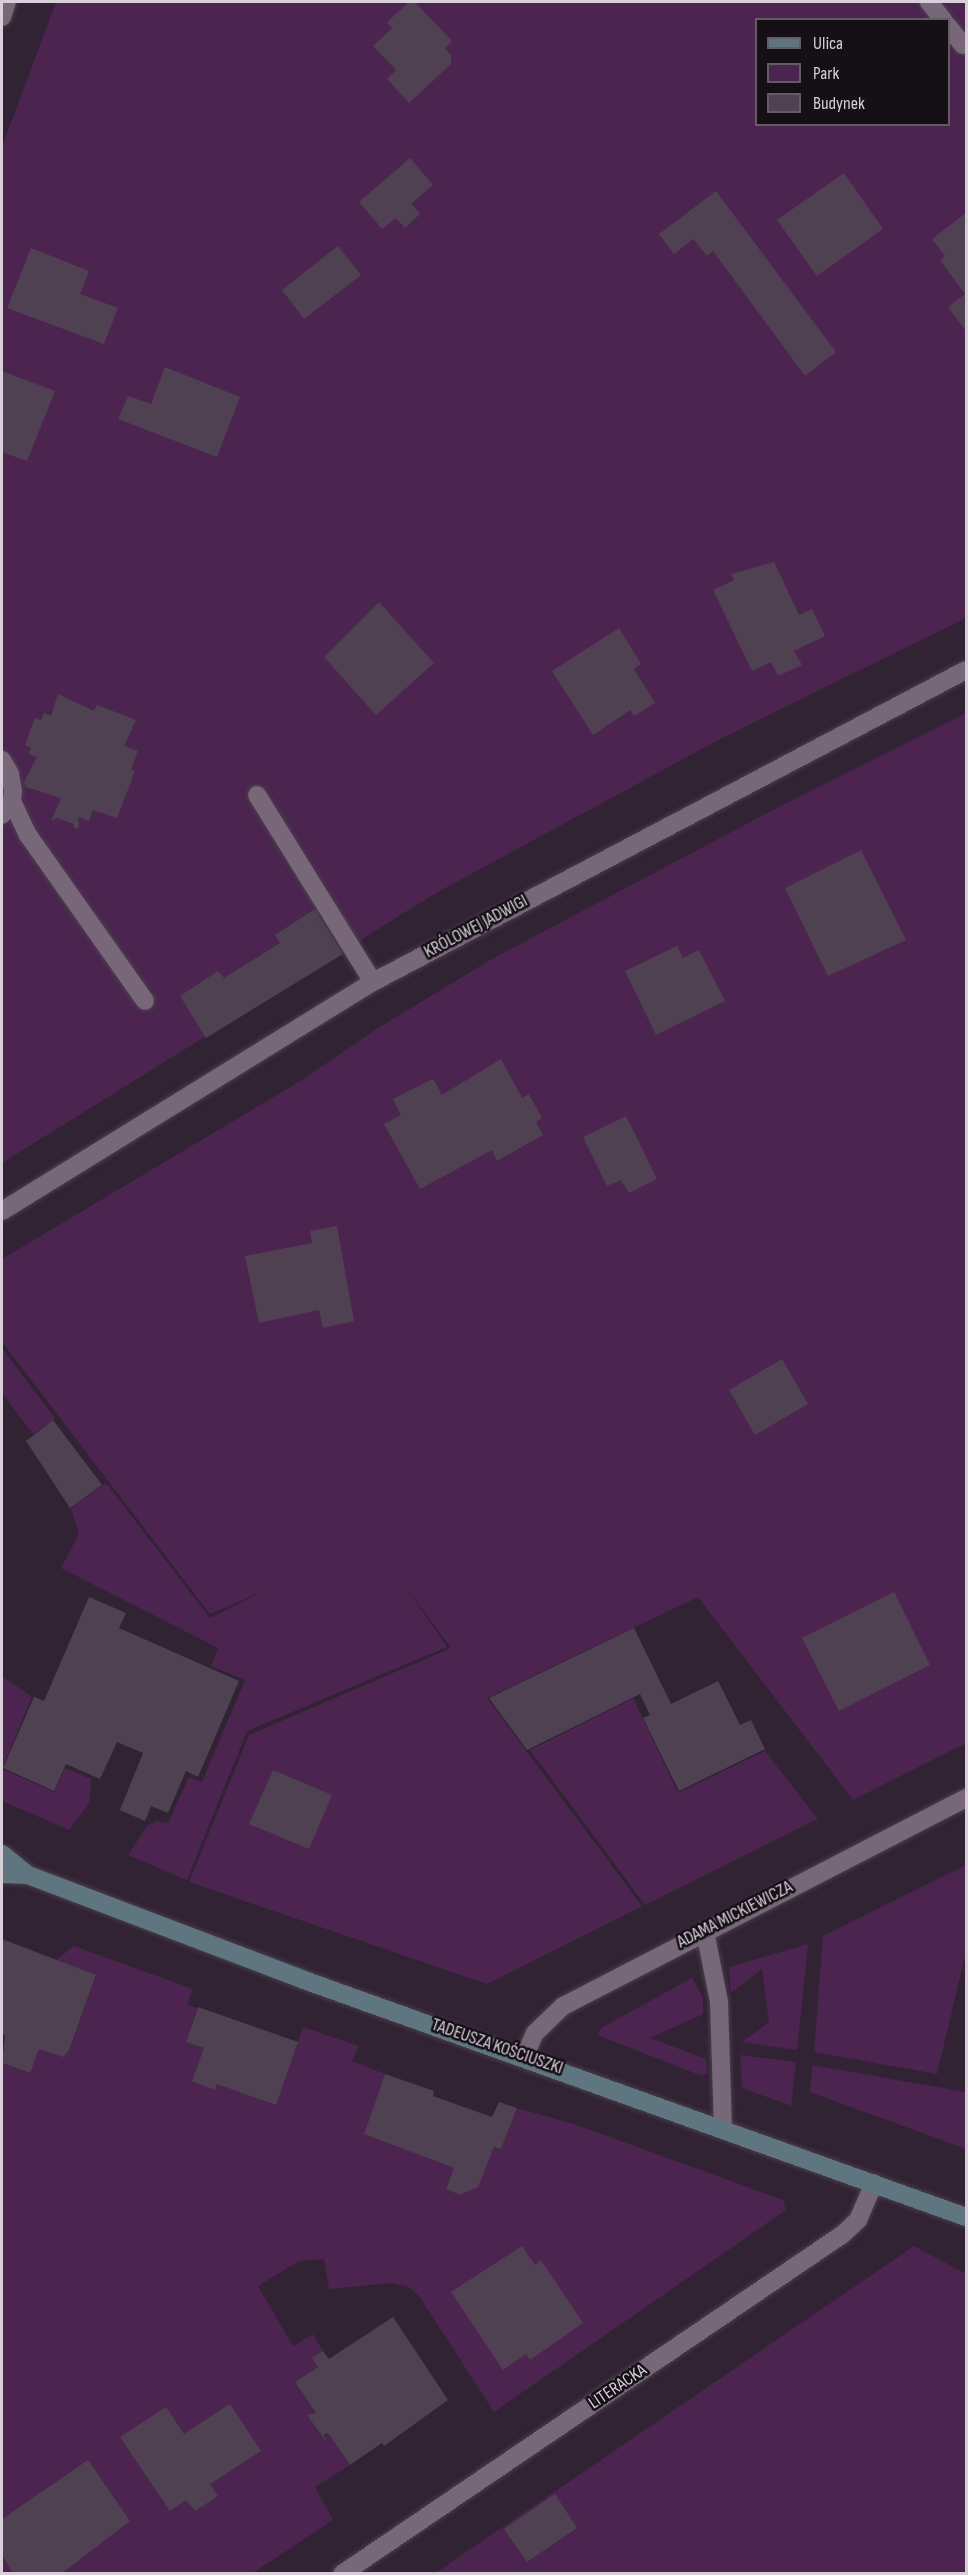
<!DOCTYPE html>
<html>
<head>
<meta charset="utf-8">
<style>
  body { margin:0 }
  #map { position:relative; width:968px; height:2575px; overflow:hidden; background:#312333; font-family:"Sofia Sans Condensed",sans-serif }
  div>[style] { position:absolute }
  .green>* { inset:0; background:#4b2550 }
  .building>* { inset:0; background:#504152 }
  .roads { filter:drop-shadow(0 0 2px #4a3f4c) drop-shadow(0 0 2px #4a3f4c) }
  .lane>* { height:18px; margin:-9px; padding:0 9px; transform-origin:9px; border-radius:9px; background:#776779 }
  .street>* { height:18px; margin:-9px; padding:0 9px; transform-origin:9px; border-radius:9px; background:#776779 }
  .secondary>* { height:18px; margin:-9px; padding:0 9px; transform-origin:9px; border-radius:9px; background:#5f7680 }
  span { translate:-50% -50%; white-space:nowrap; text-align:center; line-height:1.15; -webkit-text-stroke:5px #150f16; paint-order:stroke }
  .street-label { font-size:18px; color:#d8cfd9 }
  .frame { position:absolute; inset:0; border:3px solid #d8cfd9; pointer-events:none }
  .legend { position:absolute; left:755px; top:18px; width:195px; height:108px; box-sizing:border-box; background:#150f16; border:2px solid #635c64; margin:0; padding:8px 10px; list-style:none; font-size:18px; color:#d8cfd9 }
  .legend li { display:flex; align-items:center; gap:12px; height:30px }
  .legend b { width:30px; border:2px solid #635c64 }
</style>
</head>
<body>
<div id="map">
  <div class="green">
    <i style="clip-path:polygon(evenodd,56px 2px,966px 2px,966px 618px,722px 738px,436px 893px,2px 1163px,2px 147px,56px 2px,756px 20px,948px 20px,948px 124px,756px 124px,756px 20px)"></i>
    <i style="clip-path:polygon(966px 713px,966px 1743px,853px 1800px,698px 1597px,487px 1698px,642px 1906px,487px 1984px,189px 1882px,249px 1735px,451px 1648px,403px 1583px,447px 1647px,247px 1731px,187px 1880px,128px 1855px,147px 1826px,156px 1821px,168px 1823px,189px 1777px,202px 1782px,245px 1680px,211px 1666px,218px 1648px,61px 1568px,79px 1534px,71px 1508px,106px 1483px,210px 1618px,264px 1591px,210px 1614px,2px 1342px,2px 1259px,302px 1080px,378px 1028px,492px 959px,788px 802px)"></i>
    <i style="clip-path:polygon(2px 1348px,55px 1418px,33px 1434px,2px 1393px)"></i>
    <i style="clip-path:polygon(2px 1676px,32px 1697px,2px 1769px,54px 1792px,65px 1768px,91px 1779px,90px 1802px,69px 1830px,2px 1801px)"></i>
    <i style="clip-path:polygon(633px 1698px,678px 1793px,765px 1751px,818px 1819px,645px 1905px,530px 1750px)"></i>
    <i style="clip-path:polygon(966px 1865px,966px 1952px,937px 2074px,814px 2052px,823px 1936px)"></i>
    <i style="clip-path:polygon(808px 1944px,797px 2050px,742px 2042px,769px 2022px,762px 1969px,731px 1993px,729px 1967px)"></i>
    <i style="clip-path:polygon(74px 1946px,193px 1989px,187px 2005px,197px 2008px,186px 2042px,204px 2048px,215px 2090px,217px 2084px,276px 2104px,303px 2027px,359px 2046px,352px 2061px,385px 2074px,364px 2134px,454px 2168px,446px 2189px,460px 2195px,478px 2187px,494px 2147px,501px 2149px,517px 2108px,574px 2124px,783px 2200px,786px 2210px,494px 2412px,419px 2296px,407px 2286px,392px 2283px,329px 2289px,324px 2259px,299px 2261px,258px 2286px,293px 2346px,313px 2334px,323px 2351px,313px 2358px,318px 2367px,295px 2382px,316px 2413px,308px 2416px,323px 2439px,328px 2433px,350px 2465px,315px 2487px,333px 2520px,253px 2573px,2px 2574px,2px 2063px,29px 2073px,39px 2049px,69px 2050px,96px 1976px,56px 1960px)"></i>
    <i style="clip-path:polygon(692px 1978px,703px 1997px,703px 2014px,650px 2038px,706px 2059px,707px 2073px,702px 2076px,600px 2036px,598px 2033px,603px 2027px)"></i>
    <i style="clip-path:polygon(740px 2055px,796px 2062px,791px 2106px,742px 2088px)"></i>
    <i style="clip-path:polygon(812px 2065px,966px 2092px,966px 2149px,810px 2092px)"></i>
    <i style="clip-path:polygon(914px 2246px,966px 2274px,966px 2573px,434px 2574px)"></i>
  </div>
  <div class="building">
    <i style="clip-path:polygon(409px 2px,415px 2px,452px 41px,445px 48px,451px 55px,451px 64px,409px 103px,387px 79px,396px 70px,373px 46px,392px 28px,387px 22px)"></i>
    <i style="clip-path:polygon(410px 158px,433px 185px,411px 204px,420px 214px,405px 228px,396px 218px,382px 229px,359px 202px)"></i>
    <i style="clip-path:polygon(844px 173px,883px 229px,817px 276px,777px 220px)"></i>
    <i style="clip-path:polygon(716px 191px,836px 352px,805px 376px,713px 251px,707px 256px,693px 239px,674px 254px,659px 234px)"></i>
    <i style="clip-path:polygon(966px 213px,966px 329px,965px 330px,948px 307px,965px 294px,940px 260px,945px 256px,932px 239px)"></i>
    <i style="clip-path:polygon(338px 246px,361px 275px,304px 319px,282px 290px)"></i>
    <i style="clip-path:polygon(31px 248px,89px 271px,80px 294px,118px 308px,104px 344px,7px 308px)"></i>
    <i style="clip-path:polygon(165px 367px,240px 397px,217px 457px,118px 419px,128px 396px,151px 404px)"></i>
    <i style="clip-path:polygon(2px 371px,55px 391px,27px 461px,2px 452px)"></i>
    <i style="clip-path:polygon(774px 562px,799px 615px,812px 609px,825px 636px,794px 651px,802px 665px,778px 676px,771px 662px,752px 671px,713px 590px,734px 580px,731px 574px)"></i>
    <i style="clip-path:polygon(379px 602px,434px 663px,376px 715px,324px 657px)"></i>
    <i style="clip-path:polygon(619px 628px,641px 664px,634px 669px,655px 703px,634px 716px,630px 710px,593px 735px,552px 671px)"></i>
    <i style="clip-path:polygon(58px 694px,94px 711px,97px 705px,136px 720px,124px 746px,138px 751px,131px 769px,135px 771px,117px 818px,93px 810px,89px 821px,78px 817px,79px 828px,75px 829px,73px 824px,57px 818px,51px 821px,61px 798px,26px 787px,24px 782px,37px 757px,28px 754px,31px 748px,25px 745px,35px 718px,41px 720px,44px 713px,51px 716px)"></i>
    <i style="clip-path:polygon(861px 850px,906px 940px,828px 976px,785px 888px)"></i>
    <i style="clip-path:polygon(315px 909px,343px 954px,206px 1038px,180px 996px,218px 971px,224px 978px,280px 943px,275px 935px)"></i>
    <i style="clip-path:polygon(677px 946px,683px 958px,699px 950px,725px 1001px,656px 1035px,625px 971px)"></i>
    <i style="clip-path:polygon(501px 1059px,522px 1098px,529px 1094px,542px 1118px,536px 1122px,543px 1135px,497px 1161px,492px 1150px,420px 1189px,384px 1124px,401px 1115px,393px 1099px,433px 1079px,442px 1095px)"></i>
    <i style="clip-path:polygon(626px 1116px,657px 1179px,629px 1193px,621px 1180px,607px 1186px,583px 1137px)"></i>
    <i style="clip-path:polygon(337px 1226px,354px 1321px,323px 1328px,319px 1310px,259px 1323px,245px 1256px,312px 1243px,310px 1231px)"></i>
    <i style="clip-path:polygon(782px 1359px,808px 1404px,755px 1435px,729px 1390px)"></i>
    <i style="clip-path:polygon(53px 1420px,102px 1485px,70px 1508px,26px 1441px)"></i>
    <i style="clip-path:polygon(894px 1592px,930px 1665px,839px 1711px,802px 1638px)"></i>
    <i style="clip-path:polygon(89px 1597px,126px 1613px,119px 1628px,239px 1681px,198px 1777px,186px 1771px,168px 1813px,151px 1806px,145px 1821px,120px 1810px,143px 1753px,117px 1742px,100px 1779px,66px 1764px,54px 1791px,3px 1768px,34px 1697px,44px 1701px)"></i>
    <i style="clip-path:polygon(634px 1628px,671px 1704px,718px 1681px,740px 1725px,751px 1720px,765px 1749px,679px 1791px,643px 1718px,650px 1715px,640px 1694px,527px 1750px,489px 1698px)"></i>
    <i style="clip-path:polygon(273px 1770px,332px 1795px,309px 1849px,249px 1824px)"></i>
    <i style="clip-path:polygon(2px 1939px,96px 1975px,69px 2050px,63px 2057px,39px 2049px,30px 2073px,2px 2063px,5px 2036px,2px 2034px)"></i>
    <i style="clip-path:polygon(198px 2007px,298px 2042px,276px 2105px,217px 2084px,215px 2090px,192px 2081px,204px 2048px,186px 2042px)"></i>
    <i style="clip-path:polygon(385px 2074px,434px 2091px,433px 2096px,492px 2117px,499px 2102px,517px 2108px,501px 2149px,494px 2147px,478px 2187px,460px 2195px,446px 2189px,454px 2168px,364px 2134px)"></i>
    <i style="clip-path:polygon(522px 2246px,535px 2265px,541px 2260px,583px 2323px,530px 2360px,526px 2354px,503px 2370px,451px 2292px)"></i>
    <i style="clip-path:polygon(393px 2317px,448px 2400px,384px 2446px,382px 2443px,350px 2465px,328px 2433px,324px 2435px,326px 2442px,307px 2415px,316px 2413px,295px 2382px,318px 2367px,312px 2358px,323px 2351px,329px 2359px)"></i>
    <i style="clip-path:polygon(230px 2404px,261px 2451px,210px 2484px,218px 2496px,195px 2511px,186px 2500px,170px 2511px,120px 2437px,166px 2407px,184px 2434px)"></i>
    <i style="clip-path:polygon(88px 2460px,130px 2521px,61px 2574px,14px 2574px,2px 2555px,2px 2519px)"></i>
    <i style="clip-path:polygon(555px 2494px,577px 2528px,527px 2562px,504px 2529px)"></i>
  </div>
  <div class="roads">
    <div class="lane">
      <i style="left:929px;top:2px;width:23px;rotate:52deg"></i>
      <i style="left:948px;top:26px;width:24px;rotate:52deg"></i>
      <i style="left:2px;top:760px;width:16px;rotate:60deg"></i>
      <i style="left:10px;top:774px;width:17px;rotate:80deg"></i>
      <i style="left:13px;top:791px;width:10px;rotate:96deg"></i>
      <i style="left:12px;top:801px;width:17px;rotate:126deg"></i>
      <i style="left:257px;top:795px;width:220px;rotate:58.2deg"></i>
      <i style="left:12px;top:801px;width:38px;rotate:65deg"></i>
      <i style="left:28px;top:835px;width:203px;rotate:54.8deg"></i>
      <i style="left:705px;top:1931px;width:72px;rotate:78.8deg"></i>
      <i style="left:719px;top:2002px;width:126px;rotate:88.2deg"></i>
    </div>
    <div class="street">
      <i style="left:2px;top:17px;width:16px;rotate:-72deg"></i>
      <i style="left:2px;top:1211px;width:436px;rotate:-31.7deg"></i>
      <i style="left:373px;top:982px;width:670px;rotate:-27.75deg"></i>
      <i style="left:525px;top:2056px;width:25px;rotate:-67deg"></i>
      <i style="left:535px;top:2033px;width:39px;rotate:-44deg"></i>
      <i style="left:563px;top:2006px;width:454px;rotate:-27.3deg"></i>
      <i style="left:342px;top:2574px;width:605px;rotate:-34.16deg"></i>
      <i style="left:843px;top:2234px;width:21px;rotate:-43deg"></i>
      <i style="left:858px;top:2220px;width:40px;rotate:-66.6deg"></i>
    </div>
    <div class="secondary">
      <i style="left:2px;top:1854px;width:33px;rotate:39deg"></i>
      <i style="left:2px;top:1874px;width:26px;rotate:2deg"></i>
      <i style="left:28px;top:1875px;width:295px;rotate:20.8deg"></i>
      <i style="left:304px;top:1980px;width:703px;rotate:19.7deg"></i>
    </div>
  </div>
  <div class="street-label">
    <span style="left:476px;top:927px;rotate:-28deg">KRÓLOWEJ JADWIGI</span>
    <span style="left:735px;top:1915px;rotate:-27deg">ADAMA MICKIEWICZA</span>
    <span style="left:497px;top:2047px;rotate:19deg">TADEUSZA KOŚCIUSZKI</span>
    <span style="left:618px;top:2387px;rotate:-34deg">LITERACKA</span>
  </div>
  <div class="frame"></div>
  <ul class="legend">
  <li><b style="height:8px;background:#5f7680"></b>Ulica</li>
  <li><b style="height:16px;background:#4b2550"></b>Park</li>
  <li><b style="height:16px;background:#504152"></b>Budynek</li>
  </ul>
</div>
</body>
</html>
